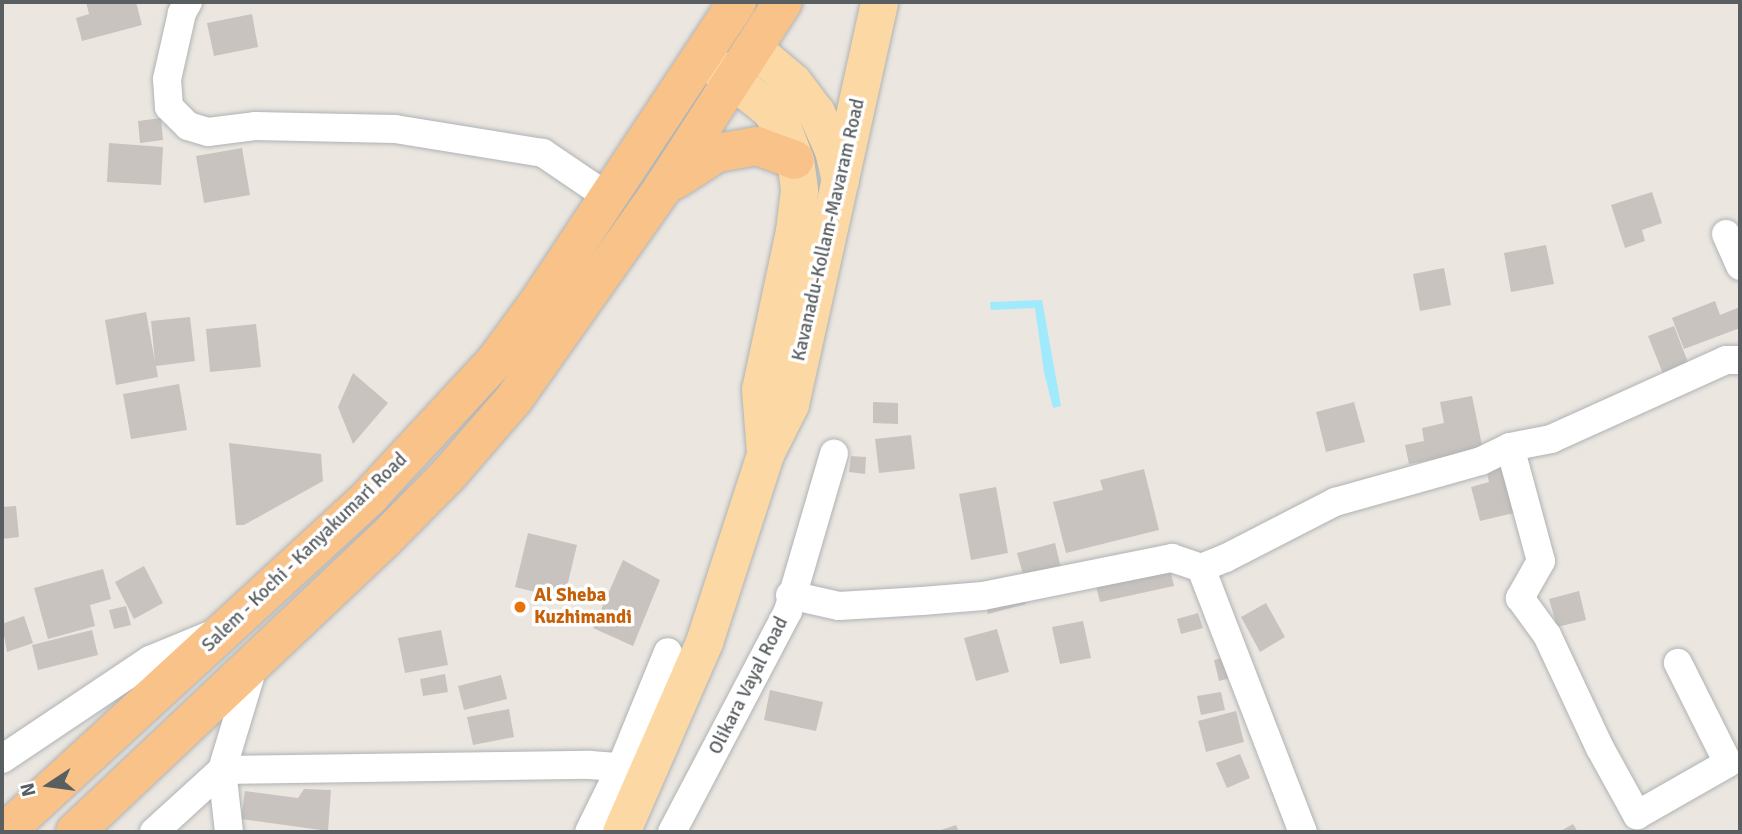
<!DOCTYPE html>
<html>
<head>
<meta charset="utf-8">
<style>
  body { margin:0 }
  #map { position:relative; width:1742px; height:834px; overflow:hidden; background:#ebe6e0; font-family:Signika,sans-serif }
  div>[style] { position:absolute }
  .water>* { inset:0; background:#9feafc }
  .building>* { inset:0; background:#c8c3bf }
  .roads { filter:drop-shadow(0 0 2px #aeb3b5) drop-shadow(0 0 2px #aeb3b5) }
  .minor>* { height:28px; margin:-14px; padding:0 14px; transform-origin:14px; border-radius:14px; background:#fff }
  .major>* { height:37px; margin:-18.5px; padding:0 18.5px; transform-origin:18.5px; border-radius:18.5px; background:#fcd9a4 }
  .highway>* { height:38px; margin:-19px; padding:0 19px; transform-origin:19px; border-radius:19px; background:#f9c289 }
  .dots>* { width:19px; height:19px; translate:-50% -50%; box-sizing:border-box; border:4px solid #fff; border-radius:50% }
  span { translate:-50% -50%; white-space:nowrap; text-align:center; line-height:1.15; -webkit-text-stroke:7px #fff; paint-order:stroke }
  .street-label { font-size:19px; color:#595e61 }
  .food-label { font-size:19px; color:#c56008; font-weight:700 }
  .left { translate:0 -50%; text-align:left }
  .frame { position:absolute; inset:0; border:4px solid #595e61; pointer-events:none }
  .north { position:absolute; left:14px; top:750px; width:70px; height:70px; -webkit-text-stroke:5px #fff; paint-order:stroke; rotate:257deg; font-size:19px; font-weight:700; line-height:28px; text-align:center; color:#595e61 }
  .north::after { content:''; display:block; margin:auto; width:24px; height:32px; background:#595e61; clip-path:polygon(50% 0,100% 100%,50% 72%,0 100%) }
</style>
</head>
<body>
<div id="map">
  <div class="water">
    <i style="clip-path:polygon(1042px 300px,1061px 406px,1053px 408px,1044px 372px,1035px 308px,991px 310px,990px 302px)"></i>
  </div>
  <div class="building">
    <i style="clip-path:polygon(86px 2px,136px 2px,142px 25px,82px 41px,76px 18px,89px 14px)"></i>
    <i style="clip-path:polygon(252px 14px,258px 47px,214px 56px,207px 23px)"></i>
    <i style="clip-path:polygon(161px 118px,163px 140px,140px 143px,138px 121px)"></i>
    <i style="clip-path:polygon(109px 143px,163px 147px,161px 185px,107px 182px)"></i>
    <i style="clip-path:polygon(242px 148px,250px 195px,204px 203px,196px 156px)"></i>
    <i style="clip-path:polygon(1652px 192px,1662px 223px,1642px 230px,1645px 241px,1625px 248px,1611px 205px)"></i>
    <i style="clip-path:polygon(1546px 245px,1554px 284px,1511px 292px,1504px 253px)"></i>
    <i style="clip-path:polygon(1444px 268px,1451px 305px,1420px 311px,1413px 274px)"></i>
    <i style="clip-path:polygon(1715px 301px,1720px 315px,1740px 307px,1740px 328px,1684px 349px,1672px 318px)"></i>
    <i style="clip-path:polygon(146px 312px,155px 362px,151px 321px,190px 317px,195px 361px,156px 366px,158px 377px,116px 385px,105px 320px)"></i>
    <i style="clip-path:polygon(256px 324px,261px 367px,210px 372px,206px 329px)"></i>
    <i style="clip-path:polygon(1674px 326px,1689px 365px,1664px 376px,1648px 336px)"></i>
    <i style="clip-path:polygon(353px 373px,388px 403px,353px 444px,338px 407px)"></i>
    <i style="clip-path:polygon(179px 384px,187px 430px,131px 439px,123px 394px)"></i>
    <i style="clip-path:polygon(1472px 396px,1483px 450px,1409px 464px,1405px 445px,1424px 441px,1422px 428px,1444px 423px,1440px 402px)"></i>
    <i style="clip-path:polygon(873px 402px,898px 403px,898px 424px,873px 423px)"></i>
    <i style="clip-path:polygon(1354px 402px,1365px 442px,1326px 452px,1316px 412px)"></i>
    <i style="clip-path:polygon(911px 435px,915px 469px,879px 473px,875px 439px)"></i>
    <i style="clip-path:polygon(229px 443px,321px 454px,323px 481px,244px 525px,236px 525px)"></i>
    <i style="clip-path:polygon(851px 456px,866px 457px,865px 474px,849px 472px)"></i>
    <i style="clip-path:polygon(1509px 463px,1522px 511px,1480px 521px,1471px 487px,1489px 482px,1486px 469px)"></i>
    <i style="clip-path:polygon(1144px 469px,1159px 530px,1066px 553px,1053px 502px,1103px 490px,1100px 480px)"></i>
    <i style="clip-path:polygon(996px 487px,1008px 553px,971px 560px,959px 494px)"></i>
    <i style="clip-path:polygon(16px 506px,19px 537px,2px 539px,2px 507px)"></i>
    <i style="clip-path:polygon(528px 533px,577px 545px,564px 599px,515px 587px)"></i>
    <i style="clip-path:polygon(1055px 543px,1061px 568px,1024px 578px,1017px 553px)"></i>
    <i style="clip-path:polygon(623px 560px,660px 580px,633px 646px,593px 628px)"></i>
    <i style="clip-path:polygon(1169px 565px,1174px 586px,1100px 602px,1095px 582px)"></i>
    <i style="clip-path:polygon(144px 566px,163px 603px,134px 619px,115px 582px)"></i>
    <i style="clip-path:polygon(103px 569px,111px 599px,90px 605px,95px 626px,48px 639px,34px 588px)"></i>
    <i style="clip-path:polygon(1579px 591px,1586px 620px,1557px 627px,1549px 599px)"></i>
    <i style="clip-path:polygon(1022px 592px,1026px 604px,988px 614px,985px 602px)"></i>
    <i style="clip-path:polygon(1266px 603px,1285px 637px,1260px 652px,1241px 617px)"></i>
    <i style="clip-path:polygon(126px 606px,131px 625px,114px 629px,109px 610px)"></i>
    <i style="clip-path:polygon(1198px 613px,1203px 628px,1181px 634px,1177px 619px)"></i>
    <i style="clip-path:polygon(24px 616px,33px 643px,7px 652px,2px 624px)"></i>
    <i style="clip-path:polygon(1083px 621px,1091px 658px,1060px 664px,1052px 627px)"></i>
    <i style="clip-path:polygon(997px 629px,1009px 672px,976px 681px,964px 638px)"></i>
    <i style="clip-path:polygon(92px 630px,98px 655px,38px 670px,32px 645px)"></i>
    <i style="clip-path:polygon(441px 630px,448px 665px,405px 673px,398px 638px)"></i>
    <i style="clip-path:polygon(1228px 656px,1234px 677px,1219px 681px,1214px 660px)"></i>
    <i style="clip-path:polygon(445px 674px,448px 692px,423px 696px,420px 679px)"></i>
    <i style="clip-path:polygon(501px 675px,507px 699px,464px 710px,458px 686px)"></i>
    <i style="clip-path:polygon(770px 690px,823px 702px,816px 731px,764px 720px)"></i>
    <i style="clip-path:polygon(1221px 692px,1225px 710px,1201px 715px,1197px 696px)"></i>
    <i style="clip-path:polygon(509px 709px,514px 737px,473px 745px,467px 717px)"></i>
    <i style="clip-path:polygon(1236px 711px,1244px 742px,1206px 752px,1198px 721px)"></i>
    <i style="clip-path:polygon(1240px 754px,1250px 778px,1227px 788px,1216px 763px)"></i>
    <i style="clip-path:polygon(304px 789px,331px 790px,328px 831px,241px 819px,245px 791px,298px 798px)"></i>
    <i style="clip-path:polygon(1573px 824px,1578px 832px,1559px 832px)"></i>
    <i style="clip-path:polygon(956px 825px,959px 832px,935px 832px)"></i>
  </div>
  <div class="roads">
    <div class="minor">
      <i style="left:188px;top:2px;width:13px;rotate:119deg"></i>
      <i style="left:182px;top:13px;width:68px;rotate:102.8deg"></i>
      <i style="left:167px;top:79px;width:28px;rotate:86deg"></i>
      <i style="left:169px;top:107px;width:27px;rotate:45deg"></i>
      <i style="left:188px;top:126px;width:21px;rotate:17deg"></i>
      <i style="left:208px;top:132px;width:47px;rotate:-7.3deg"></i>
      <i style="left:255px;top:126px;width:140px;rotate:1.2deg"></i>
      <i style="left:395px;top:129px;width:150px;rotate:9.2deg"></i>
      <i style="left:543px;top:153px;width:78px;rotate:34.1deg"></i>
      <i style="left:1726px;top:234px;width:35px;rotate:66deg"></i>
      <i style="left:1510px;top:447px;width:118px;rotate:74.8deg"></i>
      <i style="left:1541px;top:561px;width:43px;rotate:119.6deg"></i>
      <i style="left:1520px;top:598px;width:46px;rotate:53.9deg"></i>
      <i style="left:1547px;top:635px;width:125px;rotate:64.9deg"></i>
      <i style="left:1600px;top:748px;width:77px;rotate:61.1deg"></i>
      <i style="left:1637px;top:815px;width:105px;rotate:-29.7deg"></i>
      <i style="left:1728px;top:763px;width:112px;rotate:-116.6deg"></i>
      <i style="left:1201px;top:568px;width:283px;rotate:68.9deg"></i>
      <i style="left:790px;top:595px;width:50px;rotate:12.7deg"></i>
      <i style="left:839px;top:606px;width:83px;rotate:-3.4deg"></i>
      <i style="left:922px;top:601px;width:61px;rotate:-4.7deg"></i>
      <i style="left:983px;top:596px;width:193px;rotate:-11.4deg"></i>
      <i style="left:1172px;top:558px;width:31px;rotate:19deg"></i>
      <i style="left:1201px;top:568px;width:27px;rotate:-22deg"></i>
      <i style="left:1226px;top:558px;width:123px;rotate:-27.2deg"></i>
      <i style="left:1335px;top:502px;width:152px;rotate:-15.7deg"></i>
      <i style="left:1481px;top:461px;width:32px;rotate:-26deg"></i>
      <i style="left:1510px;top:447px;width:42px;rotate:-11deg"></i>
      <i style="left:1551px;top:439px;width:192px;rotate:-24.3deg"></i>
      <i style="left:1726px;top:360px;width:14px"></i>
      <i style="left:2px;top:759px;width:178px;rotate:-33.8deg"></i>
      <i style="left:150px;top:660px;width:63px;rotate:-22.5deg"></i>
      <i style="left:621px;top:767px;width:124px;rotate:-67.8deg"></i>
      <i style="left:154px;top:832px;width:92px;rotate:-42.4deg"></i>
      <i style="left:222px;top:770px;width:368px;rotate:-0.8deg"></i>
      <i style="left:590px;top:765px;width:31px;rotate:4deg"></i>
      <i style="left:621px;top:767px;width:72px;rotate:116.2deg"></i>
      <i style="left:229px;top:832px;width:62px;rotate:-96.4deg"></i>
      <i style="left:222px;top:770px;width:111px;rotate:-73.2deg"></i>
      <i style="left:672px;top:832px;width:250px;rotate:-62.3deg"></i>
      <i style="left:788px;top:611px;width:164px;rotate:-73.7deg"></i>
    </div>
    <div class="major">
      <i style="left:753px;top:48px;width:52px;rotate:40.4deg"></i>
      <i style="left:793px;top:82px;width:38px;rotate:53deg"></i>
      <i style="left:816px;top:112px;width:42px;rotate:65.9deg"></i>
      <i style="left:833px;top:150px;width:31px;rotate:77deg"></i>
      <i style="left:708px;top:61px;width:78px;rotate:38.2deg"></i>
      <i style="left:769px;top:109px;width:24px;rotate:55deg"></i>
      <i style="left:783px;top:129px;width:33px;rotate:69deg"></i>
      <i style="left:795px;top:160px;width:30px;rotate:82deg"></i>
      <i style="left:799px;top:190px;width:41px;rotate:97deg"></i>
      <i style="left:794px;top:231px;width:162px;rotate:102.1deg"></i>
      <i style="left:760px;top:389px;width:64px;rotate:85.5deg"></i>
      <i style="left:621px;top:832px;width:207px;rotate:-66.4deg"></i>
      <i style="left:704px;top:642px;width:198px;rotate:-72deg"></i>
      <i style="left:765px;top:454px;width:56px;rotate:-63.4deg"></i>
      <i style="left:790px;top:404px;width:412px;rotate:-77.5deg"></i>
    </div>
    <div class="highway">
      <i style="left:675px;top:180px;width:50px;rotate:-32.7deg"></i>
      <i style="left:717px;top:153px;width:41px;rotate:-9.9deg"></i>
      <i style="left:757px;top:146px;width:40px;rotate:20.2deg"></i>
      <i style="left:5px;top:832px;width:498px;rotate:-42.6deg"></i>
      <i style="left:371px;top:495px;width:184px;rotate:-47.2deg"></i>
      <i style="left:496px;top:360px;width:74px;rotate:-53.7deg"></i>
      <i style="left:540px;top:300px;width:357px;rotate:-56.5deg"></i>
      <i style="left:75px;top:832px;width:424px;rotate:-43.4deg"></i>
      <i style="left:383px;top:541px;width:94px;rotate:-45.4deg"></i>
      <i style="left:449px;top:474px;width:99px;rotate:-49.1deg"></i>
      <i style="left:514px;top:399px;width:257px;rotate:-54.8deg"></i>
      <i style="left:662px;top:189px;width:223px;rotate:-57.1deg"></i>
    </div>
  </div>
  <div class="dots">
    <i style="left:520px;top:607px;background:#e8710a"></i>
  </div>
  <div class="street-label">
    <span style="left:829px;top:230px;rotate:-77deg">Kavanadu-Kollam-Mavaram Road</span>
    <span style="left:305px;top:553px;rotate:-44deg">Salem - Kochi - Kanyakumari Road</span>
    <span style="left:749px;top:686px;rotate:-63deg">Olikara Vayal Road</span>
  </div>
  <div class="food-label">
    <span class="left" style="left:534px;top:607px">Al Sheba<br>Kuzhimandi</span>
  </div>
  <div class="frame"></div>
  <div class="north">N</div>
</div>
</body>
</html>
